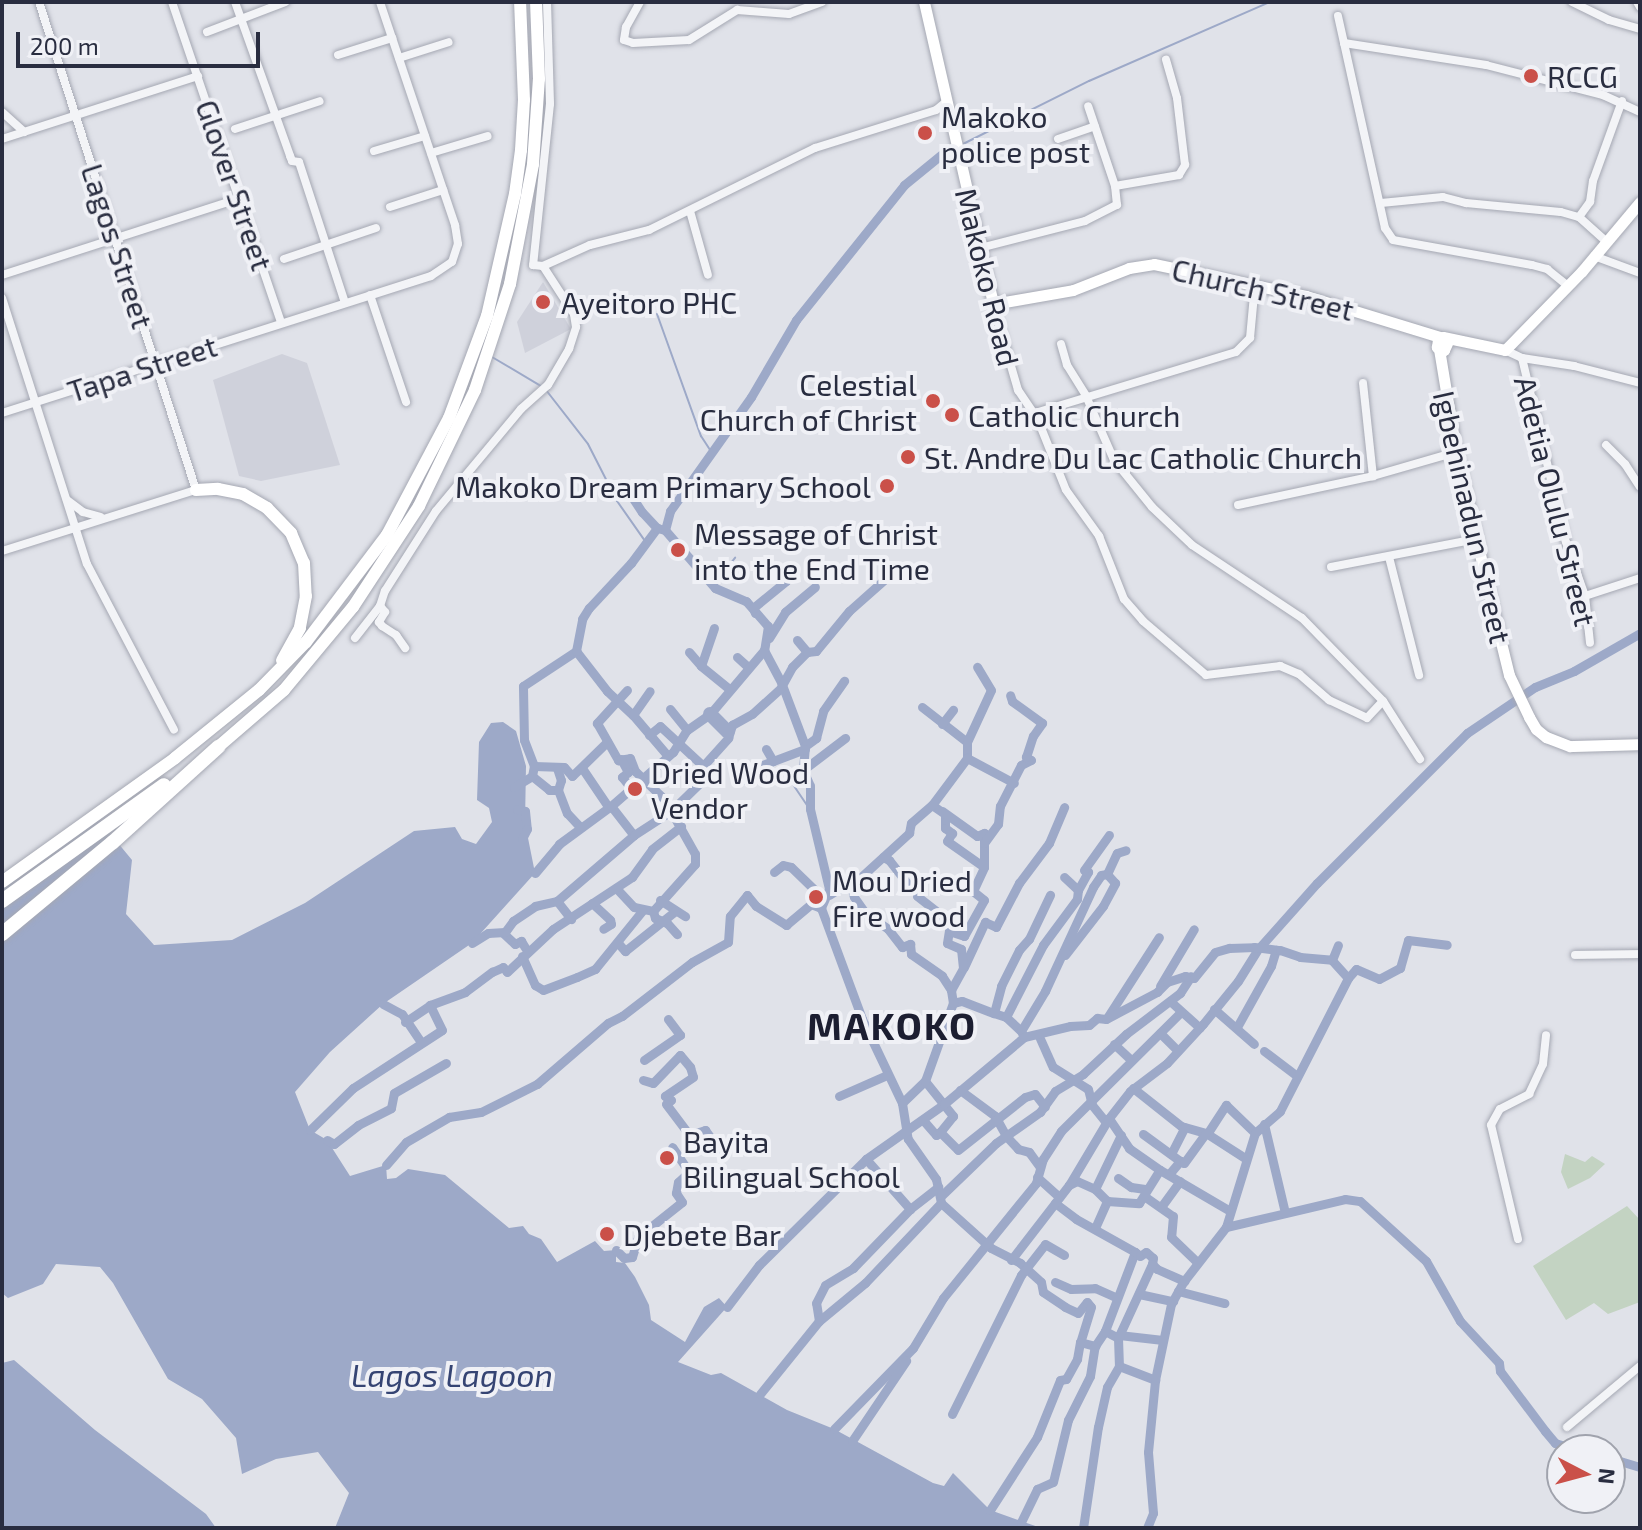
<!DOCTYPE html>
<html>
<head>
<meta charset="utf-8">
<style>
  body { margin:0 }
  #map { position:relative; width:1642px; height:1530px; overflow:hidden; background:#e0e2e9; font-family:"Exo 2",sans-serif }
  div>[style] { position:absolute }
  .built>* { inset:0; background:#cfd1db }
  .green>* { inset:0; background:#c3d3c2 }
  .water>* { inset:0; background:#9da9c8 }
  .stream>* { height:2px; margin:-1px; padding:0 1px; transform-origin:1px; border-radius:1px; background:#9da9c8 }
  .canal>* { height:9px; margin:-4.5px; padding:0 4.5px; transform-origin:4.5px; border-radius:4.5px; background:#9da9c8 }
  .river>* { height:14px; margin:-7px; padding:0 7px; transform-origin:7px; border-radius:7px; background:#9da9c8 }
  .roads { filter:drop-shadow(0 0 2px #a5a8b3) drop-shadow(0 0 2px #a5a8b3) }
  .street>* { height:8px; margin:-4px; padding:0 4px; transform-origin:4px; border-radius:4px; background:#f3f4f7 }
  .secondary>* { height:11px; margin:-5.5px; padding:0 5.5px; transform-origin:5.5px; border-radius:5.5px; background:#fff }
  .primary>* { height:12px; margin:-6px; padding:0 6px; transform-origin:6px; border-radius:6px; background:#fff }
  .highway>* { height:14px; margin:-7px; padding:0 7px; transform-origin:7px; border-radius:7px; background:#fff }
  .dots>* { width:22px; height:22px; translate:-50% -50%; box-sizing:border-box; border:4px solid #f0f1f6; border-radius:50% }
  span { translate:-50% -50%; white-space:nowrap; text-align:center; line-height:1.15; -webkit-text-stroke:8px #f0f1f6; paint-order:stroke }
  .poi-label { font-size:30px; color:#292d40 }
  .left { translate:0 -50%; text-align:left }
  .right { translate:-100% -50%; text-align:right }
  .street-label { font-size:30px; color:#292d40 }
  .water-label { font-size:32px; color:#354473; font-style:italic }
  .district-label { font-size:38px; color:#1c1e31; font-weight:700; letter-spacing:2px }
  .frame { position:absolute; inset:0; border:4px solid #292d40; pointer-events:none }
  .north { position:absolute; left:1546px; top:1434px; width:80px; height:80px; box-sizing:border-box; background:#f0f1f6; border:2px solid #a0a3ad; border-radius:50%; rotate:96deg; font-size:22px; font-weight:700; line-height:32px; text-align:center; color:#292d40 }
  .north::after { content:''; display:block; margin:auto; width:28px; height:36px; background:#ca5049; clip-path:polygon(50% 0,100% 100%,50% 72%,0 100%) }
  .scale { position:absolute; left:16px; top:32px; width:244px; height:36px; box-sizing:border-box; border:4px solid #292d40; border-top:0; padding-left:10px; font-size:24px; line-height:28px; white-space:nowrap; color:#292d40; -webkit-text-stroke:6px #f0f1f6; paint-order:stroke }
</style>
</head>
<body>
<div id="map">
  <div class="built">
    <i style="clip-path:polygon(543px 282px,571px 329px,525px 353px,517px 322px)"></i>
    <i style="clip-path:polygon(282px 354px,307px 363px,340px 465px,261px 481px,239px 476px,213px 380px)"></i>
  </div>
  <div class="green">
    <i style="clip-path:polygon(1565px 1154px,1585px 1162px,1592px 1156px,1605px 1164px,1590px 1178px,1568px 1189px,1561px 1172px)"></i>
    <i style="clip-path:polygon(1627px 1206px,1640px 1220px,1640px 1302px,1608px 1314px,1594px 1303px,1566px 1320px,1533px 1266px)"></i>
  </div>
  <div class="water">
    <i style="clip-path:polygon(503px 722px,516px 731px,526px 766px,525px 823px,535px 873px,472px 943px,383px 1004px,330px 1052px,295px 1092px,310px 1130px,327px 1140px,350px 1176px,386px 1165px,387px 1179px,396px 1178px,408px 1169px,445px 1175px,509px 1228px,523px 1226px,529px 1234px,541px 1239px,557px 1262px,595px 1241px,604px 1251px,616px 1250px,616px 1262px,625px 1263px,635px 1277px,649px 1305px,651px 1320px,685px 1342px,704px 1307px,719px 1298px,727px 1307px,678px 1362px,711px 1375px,721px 1373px,787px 1410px,834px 1429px,933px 1483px,944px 1486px,953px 1473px,990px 1510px,1041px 1528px,335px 1528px,349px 1493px,318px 1452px,276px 1459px,242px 1474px,236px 1438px,202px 1399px,168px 1379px,113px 1283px,100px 1267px,56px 1264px,43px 1284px,8px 1298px,2px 1293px,2px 874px,94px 814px,132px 860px,126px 914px,154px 945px,232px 940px,305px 903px,414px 831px,455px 827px,462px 839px,476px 844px,492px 822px,489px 808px,477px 800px,479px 742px,491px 723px)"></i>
    <i style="clip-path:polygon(14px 1360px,95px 1430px,206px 1514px,216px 1528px,2px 1528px,2px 1363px)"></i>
  </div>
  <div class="stream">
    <i style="left:963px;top:144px;width:141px;rotate:-26.6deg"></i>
    <i style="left:1089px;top:81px;width:197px;rotate:-23.6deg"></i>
    <i style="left:942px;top:154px;width:12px;rotate:-24deg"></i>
    <i style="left:657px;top:314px;width:130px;rotate:70.2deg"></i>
    <i style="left:701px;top:436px;width:20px;rotate:57deg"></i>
    <i style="left:492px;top:357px;width:57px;rotate:30.6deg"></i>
    <i style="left:546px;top:390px;width:68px;rotate:52.1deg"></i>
    <i style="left:588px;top:444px;width:64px;rotate:63deg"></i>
    <i style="left:617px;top:501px;width:49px;rotate:55deg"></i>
    <i style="left:713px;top:586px;width:36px;rotate:-52deg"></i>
    <i style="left:792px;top:783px;width:32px;rotate:56deg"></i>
  </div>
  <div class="canal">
    <i style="left:623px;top:483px;width:35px;rotate:57deg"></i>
    <i style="left:642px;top:512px;width:22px;rotate:47deg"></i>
    <i style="left:665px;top:530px;width:77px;rotate:49.2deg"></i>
    <i style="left:715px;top:588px;width:34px;rotate:23deg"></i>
    <i style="left:746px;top:601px;width:33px;rotate:49deg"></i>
    <i style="left:768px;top:626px;width:24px;rotate:99deg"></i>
    <i style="left:764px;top:650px;width:36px;rotate:62deg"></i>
    <i style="left:781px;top:682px;width:68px;rotate:69.4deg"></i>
    <i style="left:805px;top:746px;width:24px;rotate:95deg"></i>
    <i style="left:803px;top:770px;width:17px;rotate:66deg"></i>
    <i style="left:810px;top:786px;width:23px;rotate:90deg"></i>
    <i style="left:810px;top:809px;width:82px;rotate:76.6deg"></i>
    <i style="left:829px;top:889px;width:21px;rotate:113deg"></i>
    <i style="left:821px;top:908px;width:118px;rotate:69.7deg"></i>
    <i style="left:862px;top:1019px;width:93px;rotate:64.5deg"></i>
    <i style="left:902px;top:1103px;width:36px;rotate:81deg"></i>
    <i style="left:908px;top:1139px;width:49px;rotate:55deg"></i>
    <i style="left:936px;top:1179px;width:25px;rotate:78deg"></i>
    <i style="left:941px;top:1203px;width:67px;rotate:42deg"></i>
    <i style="left:991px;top:1248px;width:33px;rotate:27deg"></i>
    <i style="left:1020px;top:1263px;width:28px;rotate:42deg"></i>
    <i style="left:1041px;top:1282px;width:10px;rotate:79deg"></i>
    <i style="left:1043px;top:1292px;width:27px;rotate:34deg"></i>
    <i style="left:1065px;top:1307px;width:14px;rotate:25deg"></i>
    <i style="left:1078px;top:1313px;width:14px;rotate:-51deg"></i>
    <i style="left:1087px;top:1302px;width:6px;rotate:51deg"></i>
    <i style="left:1091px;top:1307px;width:37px;rotate:107deg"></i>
    <i style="left:1080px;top:1342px;width:16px;rotate:15deg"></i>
    <i style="left:1095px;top:1346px;width:18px;rotate:-56deg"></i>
    <i style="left:1105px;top:1331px;width:15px;rotate:28deg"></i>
    <i style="left:1118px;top:1338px;width:28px;rotate:88deg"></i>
    <i style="left:1119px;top:1366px;width:39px;rotate:21deg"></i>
    <i style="left:755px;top:613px;width:5px;rotate:-112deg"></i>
    <i style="left:753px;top:608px;width:43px;rotate:-39.3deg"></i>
    <i style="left:786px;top:581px;width:8px;rotate:-60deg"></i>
    <i style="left:714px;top:628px;width:40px;rotate:108.9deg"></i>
    <i style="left:701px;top:666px;width:36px;rotate:39deg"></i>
    <i style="left:769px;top:638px;width:31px;rotate:-58deg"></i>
    <i style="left:785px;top:612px;width:39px;rotate:-40deg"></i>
    <i style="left:797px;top:640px;width:16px;rotate:50deg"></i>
    <i style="left:576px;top:651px;width:51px;rotate:52.2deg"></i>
    <i style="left:607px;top:691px;width:35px;rotate:43deg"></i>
    <i style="left:633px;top:715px;width:52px;rotate:49.6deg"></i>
    <i style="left:689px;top:652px;width:18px;rotate:49deg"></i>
    <i style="left:737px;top:657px;width:15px;rotate:42deg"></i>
    <i style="left:781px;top:687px;width:23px;rotate:-61deg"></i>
    <i style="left:792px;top:667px;width:21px;rotate:-45deg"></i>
    <i style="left:807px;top:652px;width:9px;rotate:-6deg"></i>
    <i style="left:816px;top:651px;width:52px;rotate:-50.5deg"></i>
    <i style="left:849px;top:611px;width:48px;rotate:-41.6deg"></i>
    <i style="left:627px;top:690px;width:45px;rotate:132.3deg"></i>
    <i style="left:597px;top:723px;width:43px;rotate:60.4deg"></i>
    <i style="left:618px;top:760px;width:12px;rotate:-9deg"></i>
    <i style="left:630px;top:758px;width:14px;rotate:69deg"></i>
    <i style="left:635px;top:771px;width:39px;rotate:44deg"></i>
    <i style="left:922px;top:707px;width:57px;rotate:37.9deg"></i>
    <i style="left:670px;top:709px;width:27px;rotate:51deg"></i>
    <i style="left:633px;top:715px;width:29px;rotate:-55deg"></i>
    <i style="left:942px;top:724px;width:18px;rotate:-52deg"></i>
    <i style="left:649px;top:735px;width:14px;rotate:-39deg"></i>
    <i style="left:660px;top:726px;width:59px;rotate:42.9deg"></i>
    <i style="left:805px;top:746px;width:14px;rotate:-36deg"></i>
    <i style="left:816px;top:738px;width:28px;rotate:-75deg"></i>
    <i style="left:823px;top:711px;width:37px;rotate:-55deg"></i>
    <i style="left:766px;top:749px;width:14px;rotate:60deg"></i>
    <i style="left:967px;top:758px;width:16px;rotate:-90deg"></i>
    <i style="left:967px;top:742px;width:57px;rotate:-65.2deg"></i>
    <i style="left:991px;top:690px;width:27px;rotate:-121deg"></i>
    <i style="left:621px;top:759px;width:15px;rotate:62deg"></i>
    <i style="left:628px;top:772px;width:8px;rotate:140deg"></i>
    <i style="left:622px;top:777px;width:14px;rotate:51deg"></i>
    <i style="left:534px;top:766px;width:30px;rotate:2deg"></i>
    <i style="left:564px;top:767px;width:12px;rotate:48deg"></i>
    <i style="left:572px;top:776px;width:49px;rotate:-44.2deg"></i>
    <i style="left:557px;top:768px;width:13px;rotate:72deg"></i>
    <i style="left:561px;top:780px;width:10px;rotate:107deg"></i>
    <i style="left:582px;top:768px;width:48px;rotate:56deg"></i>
    <i style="left:803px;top:770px;width:53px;rotate:-37.3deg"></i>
    <i style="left:532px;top:776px;width:22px;rotate:39deg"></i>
    <i style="left:549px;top:790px;width:9px"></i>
    <i style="left:558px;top:790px;width:25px;rotate:69deg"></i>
    <i style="left:567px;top:813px;width:19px;rotate:47deg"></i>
    <i style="left:718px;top:778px;width:19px;rotate:-141deg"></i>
    <i style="left:703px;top:766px;width:38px;rotate:-48deg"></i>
    <i style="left:728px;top:738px;width:14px;rotate:-73deg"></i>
    <i style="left:732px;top:725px;width:23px;rotate:-29deg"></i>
    <i style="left:752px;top:714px;width:39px;rotate:-42deg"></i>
    <i style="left:742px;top:780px;width:23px;rotate:-38deg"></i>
    <i style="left:760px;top:766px;width:48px;rotate:-20.7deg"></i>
    <i style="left:514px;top:787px;width:21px;rotate:-31deg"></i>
    <i style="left:532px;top:776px;width:10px;rotate:-79deg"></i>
    <i style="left:534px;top:766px;width:28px;rotate:-111deg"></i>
    <i style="left:524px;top:740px;width:54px;rotate:-91.1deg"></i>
    <i style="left:523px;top:686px;width:64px;rotate:-33.4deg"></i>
    <i style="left:576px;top:651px;width:33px;rotate:-79deg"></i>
    <i style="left:582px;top:619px;width:13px;rotate:-58deg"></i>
    <i style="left:589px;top:608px;width:62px;rotate:-47deg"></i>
    <i style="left:631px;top:563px;width:44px;rotate:-53.4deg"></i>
    <i style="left:657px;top:528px;width:8px;rotate:14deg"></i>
    <i style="left:665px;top:530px;width:20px;rotate:-75deg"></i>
    <i style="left:670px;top:511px;width:140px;rotate:-54.6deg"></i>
    <i style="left:751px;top:397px;width:89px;rotate:-59.7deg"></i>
    <i style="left:796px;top:320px;width:173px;rotate:-51.3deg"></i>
    <i style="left:904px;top:185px;width:49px;rotate:-39.2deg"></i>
    <i style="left:932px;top:805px;width:16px;rotate:35deg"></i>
    <i style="left:945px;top:814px;width:14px;rotate:90deg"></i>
    <i style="left:945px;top:828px;width:9px;rotate:36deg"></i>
    <i style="left:952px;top:833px;width:9px;rotate:122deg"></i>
    <i style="left:947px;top:841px;width:45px;rotate:35.1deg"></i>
    <i style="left:611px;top:806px;width:37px;rotate:52deg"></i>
    <i style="left:517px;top:809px;width:8px;rotate:14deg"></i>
    <i style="left:525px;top:811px;width:18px;rotate:84deg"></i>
    <i style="left:527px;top:829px;width:11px;rotate:117deg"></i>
    <i style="left:942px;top:811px;width:43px;rotate:35.5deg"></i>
    <i style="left:977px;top:836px;width:8px;rotate:-23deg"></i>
    <i style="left:984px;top:833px;width:10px;rotate:90deg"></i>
    <i style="left:883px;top:857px;width:7px;rotate:27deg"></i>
    <i style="left:889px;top:860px;width:31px;rotate:52deg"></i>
    <i style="left:908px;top:884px;width:7px;rotate:8deg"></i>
    <i style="left:915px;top:885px;width:8px;rotate:45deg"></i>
    <i style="left:921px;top:891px;width:6px;rotate:129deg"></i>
    <i style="left:917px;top:896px;width:41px;rotate:38deg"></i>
    <i style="left:949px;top:921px;width:7px;rotate:90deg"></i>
    <i style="left:949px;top:928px;width:5px;rotate:37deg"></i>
    <i style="left:774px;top:872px;width:11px;rotate:-38deg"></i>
    <i style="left:783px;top:865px;width:8px;rotate:14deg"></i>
    <i style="left:791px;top:867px;width:33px;rotate:44deg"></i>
    <i style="left:815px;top:890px;width:19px;rotate:72deg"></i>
    <i style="left:535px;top:873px;width:38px;rotate:-50deg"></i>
    <i style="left:559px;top:844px;width:64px;rotate:-36.2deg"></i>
    <i style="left:611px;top:806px;width:82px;rotate:-41.1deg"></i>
    <i style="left:673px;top:752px;width:26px;rotate:-58deg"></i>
    <i style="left:687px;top:730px;width:28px;rotate:-35deg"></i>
    <i style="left:710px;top:714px;width:84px;rotate:-49.8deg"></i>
    <i style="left:851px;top:886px;width:11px;rotate:75deg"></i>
    <i style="left:854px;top:897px;width:21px;rotate:55deg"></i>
    <i style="left:866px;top:914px;width:27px;rotate:34deg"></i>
    <i style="left:888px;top:929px;width:23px;rotate:52deg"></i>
    <i style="left:902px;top:947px;width:9px;rotate:-21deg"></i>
    <i style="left:910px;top:944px;width:10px;rotate:84deg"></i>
    <i style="left:911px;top:954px;width:38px;rotate:35deg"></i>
    <i style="left:942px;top:976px;width:17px;rotate:57deg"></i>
    <i style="left:616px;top:888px;width:26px;rotate:47deg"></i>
    <i style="left:634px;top:907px;width:19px;rotate:12deg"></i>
    <i style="left:653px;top:911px;width:7px;rotate:74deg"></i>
    <i style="left:655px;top:918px;width:13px;rotate:23deg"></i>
    <i style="left:667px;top:923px;width:15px;rotate:48deg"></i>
    <i style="left:1078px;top:890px;width:21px;rotate:-61deg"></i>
    <i style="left:1088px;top:872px;width:4px;rotate:-153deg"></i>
    <i style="left:1084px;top:870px;width:43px;rotate:-54.5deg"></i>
    <i style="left:829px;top:895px;width:20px;rotate:-33deg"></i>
    <i style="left:846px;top:884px;width:5px;rotate:22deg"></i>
    <i style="left:851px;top:886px;width:79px;rotate:-42.4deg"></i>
    <i style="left:909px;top:833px;width:10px;rotate:-79deg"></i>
    <i style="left:911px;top:823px;width:28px;rotate:-41deg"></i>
    <i style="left:932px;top:805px;width:59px;rotate:-53.3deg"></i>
    <i style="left:967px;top:758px;width:53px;rotate:28deg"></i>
    <i style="left:660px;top:900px;width:30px;rotate:33deg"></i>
    <i style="left:557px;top:901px;width:23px;rotate:52deg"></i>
    <i style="left:592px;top:903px;width:25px;rotate:43deg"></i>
    <i style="left:610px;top:920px;width:4px;rotate:76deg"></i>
    <i style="left:611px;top:924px;width:9px;rotate:148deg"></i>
    <i style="left:653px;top:911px;width:63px;rotate:-48.2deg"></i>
    <i style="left:695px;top:864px;width:10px;rotate:-90deg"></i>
    <i style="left:695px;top:854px;width:49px;rotate:-119.2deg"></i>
    <i style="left:503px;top:933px;width:16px;rotate:43deg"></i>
    <i style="left:515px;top:944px;width:7px;rotate:-27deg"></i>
    <i style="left:521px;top:941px;width:13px;rotate:58deg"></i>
    <i style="left:472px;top:943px;width:19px;rotate:-32deg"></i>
    <i style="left:488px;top:933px;width:17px;rotate:-3deg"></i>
    <i style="left:505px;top:932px;width:14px;rotate:-54deg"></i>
    <i style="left:513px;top:921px;width:27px;rotate:-34deg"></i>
    <i style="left:535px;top:906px;width:23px;rotate:-13deg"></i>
    <i style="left:557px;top:901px;width:101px;rotate:-40.6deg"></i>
    <i style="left:634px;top:835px;width:44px;rotate:-33deg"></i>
    <i style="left:671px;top:811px;width:57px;rotate:-44.3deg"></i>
    <i style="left:618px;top:943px;width:11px;rotate:49deg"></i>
    <i style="left:625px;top:951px;width:63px;rotate:-38.5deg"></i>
    <i style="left:1065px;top:955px;width:62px;rotate:-52.2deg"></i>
    <i style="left:1103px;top:906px;width:26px;rotate:-62deg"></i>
    <i style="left:1115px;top:883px;width:12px;rotate:-132deg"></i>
    <i style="left:522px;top:956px;width:32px;rotate:66deg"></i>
    <i style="left:535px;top:985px;width:9px;rotate:32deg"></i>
    <i style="left:543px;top:990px;width:36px;rotate:-21deg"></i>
    <i style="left:577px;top:977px;width:20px;rotate:-24deg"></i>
    <i style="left:595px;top:969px;width:75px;rotate:-51deg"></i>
    <i style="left:964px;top:967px;width:50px;rotate:-65deg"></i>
    <i style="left:985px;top:922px;width:12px;rotate:24deg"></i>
    <i style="left:996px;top:927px;width:50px;rotate:-62.4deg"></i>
    <i style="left:1019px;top:883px;width:50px;rotate:-53.1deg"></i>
    <i style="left:1049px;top:843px;width:39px;rotate:-67deg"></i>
    <i style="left:1348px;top:978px;width:12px;rotate:-48deg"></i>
    <i style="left:1356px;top:969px;width:25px;rotate:23deg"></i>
    <i style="left:1379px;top:979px;width:24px;rotate:-28deg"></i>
    <i style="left:1400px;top:968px;width:29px;rotate:-74deg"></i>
    <i style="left:1408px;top:940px;width:39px;rotate:7deg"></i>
    <i style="left:1160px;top:986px;width:66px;rotate:-59.2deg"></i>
    <i style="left:1170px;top:1001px;width:40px;rotate:42deg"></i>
    <i style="left:953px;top:1003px;width:9px;rotate:-13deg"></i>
    <i style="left:962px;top:1001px;width:34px;rotate:21deg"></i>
    <i style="left:383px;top:1004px;width:21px;rotate:28deg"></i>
    <i style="left:402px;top:1014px;width:34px;rotate:56deg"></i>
    <i style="left:1214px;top:1009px;width:53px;rotate:41.2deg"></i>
    <i style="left:1006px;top:1017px;width:13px;rotate:-162deg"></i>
    <i style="left:994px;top:1013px;width:28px;rotate:-75deg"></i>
    <i style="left:1001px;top:986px;width:40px;rotate:-63.4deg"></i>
    <i style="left:1019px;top:950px;width:15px;rotate:-48deg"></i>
    <i style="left:1029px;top:939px;width:49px;rotate:-64.5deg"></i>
    <i style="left:1107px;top:1018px;width:96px;rotate:-57.3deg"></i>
    <i style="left:405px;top:1022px;width:30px;rotate:-34deg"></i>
    <i style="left:430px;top:1005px;width:37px;rotate:-20deg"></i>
    <i style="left:465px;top:992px;width:34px;rotate:-37deg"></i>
    <i style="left:492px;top:972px;width:12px;rotate:-24deg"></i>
    <i style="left:503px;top:967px;width:6px;rotate:51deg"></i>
    <i style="left:507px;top:972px;width:63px;rotate:-43.1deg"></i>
    <i style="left:553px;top:929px;width:95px;rotate:-33.4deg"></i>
    <i style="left:632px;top:877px;width:34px;rotate:-54deg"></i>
    <i style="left:652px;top:849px;width:37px;rotate:-38deg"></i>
    <i style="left:1237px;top:1027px;width:70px;rotate:-60.9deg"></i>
    <i style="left:1271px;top:966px;width:17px;rotate:-73deg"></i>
    <i style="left:1021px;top:1031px;width:21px;rotate:-137deg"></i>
    <i style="left:1006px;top:1017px;width:81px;rotate:-62.8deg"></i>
    <i style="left:1043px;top:945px;width:57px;rotate:-53.5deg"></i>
    <i style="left:1077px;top:899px;width:9px;rotate:-84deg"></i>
    <i style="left:1078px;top:890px;width:19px;rotate:-137deg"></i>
    <i style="left:1160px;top:1033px;width:25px;rotate:45deg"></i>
    <i style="left:1038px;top:1034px;width:36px;rotate:66deg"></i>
    <i style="left:1053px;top:1067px;width:41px;rotate:32.2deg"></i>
    <i style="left:1088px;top:1089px;width:16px;rotate:76deg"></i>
    <i style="left:1092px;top:1105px;width:22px;rotate:51deg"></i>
    <i style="left:1024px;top:1037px;width:7px;rotate:-117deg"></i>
    <i style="left:1021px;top:1031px;width:47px;rotate:-59deg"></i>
    <i style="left:1045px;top:991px;width:115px;rotate:-65.2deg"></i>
    <i style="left:1093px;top:887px;width:14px;rotate:-56deg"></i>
    <i style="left:1101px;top:875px;width:6px;rotate:-9deg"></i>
    <i style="left:1107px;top:874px;width:23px;rotate:-65deg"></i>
    <i style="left:1117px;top:853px;width:9px;rotate:-18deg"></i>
    <i style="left:1114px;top:1044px;width:23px;rotate:43deg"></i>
    <i style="left:1264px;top:1051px;width:41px;rotate:37.1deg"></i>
    <i style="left:644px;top:1060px;width:44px;rotate:-34.8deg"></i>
    <i style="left:680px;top:1035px;width:20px;rotate:-127deg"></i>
    <i style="left:643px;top:1080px;width:10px;rotate:17deg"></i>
    <i style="left:653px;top:1083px;width:39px;rotate:-46deg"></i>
    <i style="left:680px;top:1055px;width:16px;rotate:50deg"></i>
    <i style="left:690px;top:1067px;width:10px;rotate:73deg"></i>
    <i style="left:693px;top:1077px;width:34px;rotate:146deg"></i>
    <i style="left:665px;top:1096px;width:7px;rotate:34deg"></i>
    <i style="left:671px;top:1100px;width:6px;rotate:141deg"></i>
    <i style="left:666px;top:1104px;width:39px;rotate:53deg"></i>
    <i style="left:689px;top:1135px;width:17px;rotate:-17deg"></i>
    <i style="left:705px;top:1130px;width:24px;rotate:54deg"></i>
    <i style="left:925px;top:1081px;width:45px;rotate:51.3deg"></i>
    <i style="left:953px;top:1116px;width:21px;rotate:129deg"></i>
    <i style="left:1133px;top:1088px;width:61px;rotate:38.4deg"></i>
    <i style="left:1181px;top:1126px;width:26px;rotate:16deg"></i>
    <i style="left:1206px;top:1133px;width:46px;rotate:32.7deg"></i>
    <i style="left:960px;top:1090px;width:44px;rotate:36.6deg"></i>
    <i style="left:995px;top:1116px;width:23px;rotate:61deg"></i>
    <i style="left:1006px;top:1136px;width:18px;rotate:47deg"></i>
    <i style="left:1018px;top:1149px;width:11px;rotate:15deg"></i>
    <i style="left:1029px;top:1152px;width:19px;rotate:54deg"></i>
    <i style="left:839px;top:1096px;width:52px;rotate:-23.6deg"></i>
    <i style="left:902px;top:1103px;width:32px;rotate:-44deg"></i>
    <i style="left:925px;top:1081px;width:83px;rotate:-70.3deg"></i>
    <i style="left:953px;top:1003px;width:13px;rotate:-99deg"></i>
    <i style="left:951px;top:990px;width:25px;rotate:-61deg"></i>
    <i style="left:963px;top:968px;width:19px;rotate:-96deg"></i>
    <i style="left:961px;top:949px;width:15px;rotate:-157deg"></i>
    <i style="left:947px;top:943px;width:12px;rotate:-81deg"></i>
    <i style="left:949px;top:931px;width:16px;rotate:18deg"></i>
    <i style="left:964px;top:936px;width:41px;rotate:-60.9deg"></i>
    <i style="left:984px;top:900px;width:14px;rotate:-141deg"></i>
    <i style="left:973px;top:891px;width:26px;rotate:-65deg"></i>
    <i style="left:984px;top:867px;width:24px;rotate:-90deg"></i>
    <i style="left:984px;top:843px;width:24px;rotate:-54deg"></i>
    <i style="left:998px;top:824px;width:18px;rotate:-84deg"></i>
    <i style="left:1000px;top:806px;width:46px;rotate:-62.9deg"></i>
    <i style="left:1021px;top:765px;width:11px;rotate:-27deg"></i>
    <i style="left:1031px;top:760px;width:6px;rotate:-149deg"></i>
    <i style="left:1026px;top:757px;width:22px;rotate:-72deg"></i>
    <i style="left:1033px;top:736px;width:16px;rotate:-55deg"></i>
    <i style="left:1042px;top:723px;width:37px;rotate:-144deg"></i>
    <i style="left:1012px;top:701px;width:6px;rotate:-108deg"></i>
    <i style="left:923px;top:1120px;width:20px;rotate:49deg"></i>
    <i style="left:936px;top:1135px;width:5px;rotate:-37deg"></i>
    <i style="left:940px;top:1132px;width:25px;rotate:45deg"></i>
    <i style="left:958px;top:1150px;width:85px;rotate:-38.3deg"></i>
    <i style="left:1025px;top:1097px;width:10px;rotate:-17deg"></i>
    <i style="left:1035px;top:1094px;width:16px;rotate:52deg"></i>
    <i style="left:1264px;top:1124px;width:91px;rotate:76.7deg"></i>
    <i style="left:310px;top:1130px;width:60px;rotate:-44.3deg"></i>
    <i style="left:353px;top:1088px;width:106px;rotate:-33.1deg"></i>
    <i style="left:442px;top:1030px;width:28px;rotate:-116deg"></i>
    <i style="left:1143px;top:1134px;width:46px;rotate:36.1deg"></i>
    <i style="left:1207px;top:1134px;width:35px;rotate:-57deg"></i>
    <i style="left:1226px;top:1105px;width:40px;rotate:44deg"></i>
    <i style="left:327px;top:1140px;width:8px;rotate:30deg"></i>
    <i style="left:334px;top:1144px;width:31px;rotate:-38deg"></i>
    <i style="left:358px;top:1125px;width:37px;rotate:-27deg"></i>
    <i style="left:391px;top:1108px;width:15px;rotate:-79deg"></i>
    <i style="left:394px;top:1093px;width:60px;rotate:-30deg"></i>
    <i style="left:1171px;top:1154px;width:30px;rotate:-63deg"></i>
    <i style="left:866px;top:1159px;width:67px;rotate:48.7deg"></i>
    <i style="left:386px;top:1165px;width:30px;rotate:-49deg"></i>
    <i style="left:406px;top:1142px;width:50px;rotate:-30.2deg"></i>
    <i style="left:449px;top:1117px;width:32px;rotate:-9deg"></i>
    <i style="left:481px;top:1112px;width:63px;rotate:-26.6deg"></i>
    <i style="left:537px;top:1084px;width:94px;rotate:-40.7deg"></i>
    <i style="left:608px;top:1023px;width:16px;rotate:-27deg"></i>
    <i style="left:622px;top:1016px;width:88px;rotate:-37.6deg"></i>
    <i style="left:692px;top:962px;width:41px;rotate:-29.1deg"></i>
    <i style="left:728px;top:942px;width:26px;rotate:-86deg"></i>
    <i style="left:730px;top:916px;width:27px;rotate:-51deg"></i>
    <i style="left:747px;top:895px;width:14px;rotate:51deg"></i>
    <i style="left:756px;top:906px;width:36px;rotate:32deg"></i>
    <i style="left:786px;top:925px;width:33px;rotate:-40deg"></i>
    <i style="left:811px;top:904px;width:11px;rotate:22deg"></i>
    <i style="left:1160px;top:1170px;width:38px;rotate:-145deg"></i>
    <i style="left:1129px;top:1148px;width:36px;rotate:-124deg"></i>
    <i style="left:1109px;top:1118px;width:34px;rotate:-52deg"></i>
    <i style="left:1130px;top:1091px;width:46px;rotate:-37.1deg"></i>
    <i style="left:1167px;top:1063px;width:53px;rotate:-47.3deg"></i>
    <i style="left:1203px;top:1024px;width:55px;rotate:-50.9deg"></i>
    <i style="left:1238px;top:981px;width:39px;rotate:-58deg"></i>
    <i style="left:1259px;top:948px;width:87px;rotate:-48.3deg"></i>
    <i style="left:1317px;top:883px;width:212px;rotate:-45deg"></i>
    <i style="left:1467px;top:733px;width:82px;rotate:-34.1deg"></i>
    <i style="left:1535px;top:687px;width:42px;rotate:-22.3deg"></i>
    <i style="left:1574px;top:671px;width:76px;rotate:-29.9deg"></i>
    <i style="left:1170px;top:1173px;width:16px;rotate:-50deg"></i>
    <i style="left:1180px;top:1161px;width:4px;rotate:27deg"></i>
    <i style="left:1184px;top:1163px;width:37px;rotate:-54deg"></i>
    <i style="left:1037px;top:1177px;width:30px;rotate:42deg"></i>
    <i style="left:1118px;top:1178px;width:16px;rotate:35deg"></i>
    <i style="left:1131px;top:1187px;width:14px;rotate:8deg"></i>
    <i style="left:1069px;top:1185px;width:9px;rotate:-27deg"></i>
    <i style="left:1077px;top:1181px;width:20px;rotate:24deg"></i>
    <i style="left:941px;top:1196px;width:76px;rotate:-43.9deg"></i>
    <i style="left:996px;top:1143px;width:54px;rotate:-35.2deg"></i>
    <i style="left:1040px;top:1112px;width:26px;rotate:-54deg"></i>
    <i style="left:1055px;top:1091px;width:33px;rotate:-31deg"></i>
    <i style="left:1083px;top:1074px;width:59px;rotate:-42.9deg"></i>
    <i style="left:1126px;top:1034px;width:68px;rotate:-37.2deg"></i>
    <i style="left:1180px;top:993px;width:20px;rotate:-57deg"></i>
    <i style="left:1144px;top:1196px;width:35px;rotate:35deg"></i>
    <i style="left:1173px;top:1216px;width:21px;rotate:95deg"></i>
    <i style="left:1171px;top:1237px;width:35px;rotate:44deg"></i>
    <i style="left:1107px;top:1201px;width:32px;rotate:4deg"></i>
    <i style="left:1139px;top:1203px;width:39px;rotate:-58deg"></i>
    <i style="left:1160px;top:1170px;width:81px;rotate:30.4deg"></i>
    <i style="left:1055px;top:1203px;width:26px;rotate:37deg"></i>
    <i style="left:1076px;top:1219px;width:68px;rotate:29.2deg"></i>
    <i style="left:1135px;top:1252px;width:85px;rotate:110.8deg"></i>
    <i style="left:1161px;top:1207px;width:32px;rotate:-54deg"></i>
    <i style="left:1226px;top:1227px;width:98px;rotate:-72.9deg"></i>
    <i style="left:1255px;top:1133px;width:33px;rotate:-41deg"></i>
    <i style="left:1280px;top:1111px;width:149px;rotate:-62.9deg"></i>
    <i style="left:1348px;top:978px;width:24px;rotate:-132deg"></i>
    <i style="left:1332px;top:960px;width:16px;rotate:-68deg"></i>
    <i style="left:1095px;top:1228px;width:30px;rotate:-66deg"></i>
    <i style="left:1107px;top:1201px;width:17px;rotate:-135deg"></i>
    <i style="left:1095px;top:1189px;width:60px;rotate:-64.3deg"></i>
    <i style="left:616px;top:1250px;width:11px;rotate:45deg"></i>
    <i style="left:624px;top:1258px;width:8px;rotate:-7deg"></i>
    <i style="left:632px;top:1257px;width:21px;rotate:-73deg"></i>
    <i style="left:638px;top:1237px;width:56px;rotate:-38.5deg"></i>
    <i style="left:682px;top:1202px;width:11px;rotate:-124deg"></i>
    <i style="left:676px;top:1193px;width:11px;rotate:-80deg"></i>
    <i style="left:678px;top:1182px;width:15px;rotate:-42deg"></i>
    <i style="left:689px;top:1172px;width:30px;rotate:-124deg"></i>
    <i style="left:1135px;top:1252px;width:6px;rotate:39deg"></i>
    <i style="left:1140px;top:1256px;width:7px;rotate:-34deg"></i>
    <i style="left:1146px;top:1252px;width:9px;rotate:41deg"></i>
    <i style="left:1153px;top:1258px;width:6px;rotate:99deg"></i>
    <i style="left:1152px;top:1264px;width:7px;rotate:45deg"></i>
    <i style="left:1157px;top:1269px;width:30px;rotate:24deg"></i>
    <i style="left:1011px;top:1260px;width:95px;rotate:-52.3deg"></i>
    <i style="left:1069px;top:1185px;width:78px;rotate:-59.2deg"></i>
    <i style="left:1055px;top:1282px;width:17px;rotate:24deg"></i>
    <i style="left:1071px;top:1289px;width:24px;rotate:-2deg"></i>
    <i style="left:1095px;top:1288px;width:24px;rotate:24deg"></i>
    <i style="left:1178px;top:1291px;width:48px;rotate:14.6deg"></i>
    <i style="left:1139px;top:1294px;width:35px;rotate:12deg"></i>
    <i style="left:727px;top:1307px;width:53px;rotate:-52.7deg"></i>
    <i style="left:759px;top:1265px;width:151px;rotate:-44.7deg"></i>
    <i style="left:866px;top:1159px;width:95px;rotate:-35.2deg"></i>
    <i style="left:944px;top:1104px;width:104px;rotate:-39.9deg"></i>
    <i style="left:1024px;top:1037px;width:47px;rotate:-13.4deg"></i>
    <i style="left:1070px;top:1026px;width:19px;rotate:-3deg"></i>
    <i style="left:1089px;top:1025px;width:11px;rotate:-41deg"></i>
    <i style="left:1097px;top:1018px;width:9px;rotate:6deg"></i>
    <i style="left:1106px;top:1019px;width:58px;rotate:-27.9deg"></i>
    <i style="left:1157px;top:992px;width:14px;rotate:-45deg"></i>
    <i style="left:1167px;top:982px;width:19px;rotate:-18deg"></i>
    <i style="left:1185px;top:976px;width:9px;rotate:13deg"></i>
    <i style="left:1194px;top:978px;width:33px;rotate:-51deg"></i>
    <i style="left:1215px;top:952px;width:15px;rotate:-16deg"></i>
    <i style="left:1229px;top:948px;width:25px;rotate:-2deg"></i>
    <i style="left:1254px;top:947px;width:26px;rotate:7deg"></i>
    <i style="left:1280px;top:950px;width:21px;rotate:19deg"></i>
    <i style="left:1300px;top:957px;width:32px;rotate:5deg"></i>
    <i style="left:819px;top:1321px;width:18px;rotate:-99deg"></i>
    <i style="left:816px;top:1303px;width:20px;rotate:-63deg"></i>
    <i style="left:825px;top:1285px;width:33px;rotate:-31deg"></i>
    <i style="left:853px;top:1268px;width:82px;rotate:-46deg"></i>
    <i style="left:910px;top:1209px;width:36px;rotate:-38deg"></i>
    <i style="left:1119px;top:1335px;width:44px;rotate:6.5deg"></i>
    <i style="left:1118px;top:1338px;width:81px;rotate:-65.3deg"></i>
    <i style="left:760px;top:1394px;width:94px;rotate:-51.1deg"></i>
    <i style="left:819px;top:1321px;width:60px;rotate:-39.6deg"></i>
    <i style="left:865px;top:1283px;width:110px;rotate:-46.5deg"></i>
    <i style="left:952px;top:1414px;width:155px;rotate:-63.6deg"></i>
    <i style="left:1021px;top:1275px;width:39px;rotate:-52deg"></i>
    <i style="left:1045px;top:1244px;width:22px;rotate:30deg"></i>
    <i style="left:834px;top:1429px;width:113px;rotate:-45.7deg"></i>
    <i style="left:913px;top:1348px;width:58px;rotate:-59deg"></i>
    <i style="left:943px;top:1298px;width:148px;rotate:-51deg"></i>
    <i style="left:1036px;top:1183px;width:25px;rotate:-74deg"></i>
    <i style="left:1043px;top:1159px;width:33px;rotate:-57deg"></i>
    <i style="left:1061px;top:1131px;width:169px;rotate:-44.8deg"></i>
    <i style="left:852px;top:1441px;width:97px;rotate:-56deg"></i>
    <i style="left:1610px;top:1458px;width:31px;rotate:17deg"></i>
    <i style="left:990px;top:1510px;width:87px;rotate:-57.2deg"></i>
    <i style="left:1037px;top:1437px;width:61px;rotate:-68deg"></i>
    <i style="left:1060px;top:1380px;width:6px;rotate:-9deg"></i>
    <i style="left:1066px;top:1379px;width:23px;rotate:-61deg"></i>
    <i style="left:1077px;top:1359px;width:17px;rotate:-80deg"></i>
    <i style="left:1021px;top:1522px;width:37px;rotate:-64deg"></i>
    <i style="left:1037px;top:1489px;width:17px;rotate:-24deg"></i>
    <i style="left:1053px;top:1482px;width:64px;rotate:-76.4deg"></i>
    <i style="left:1068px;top:1420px;width:49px;rotate:-63.4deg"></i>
    <i style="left:1090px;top:1376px;width:30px;rotate:-81deg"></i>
    <i style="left:1083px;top:1528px;width:102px;rotate:-81.6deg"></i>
    <i style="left:1098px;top:1427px;width:41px;rotate:-77.3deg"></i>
    <i style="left:1107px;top:1387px;width:24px;rotate:-60deg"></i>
    <i style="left:1147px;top:1528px;width:16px;rotate:-68deg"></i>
    <i style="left:1153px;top:1513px;width:61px;rotate:-94.7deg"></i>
    <i style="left:1148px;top:1452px;width:72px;rotate:-84.4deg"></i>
    <i style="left:1155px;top:1380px;width:78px;rotate:-78.1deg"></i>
    <i style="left:1171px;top:1304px;width:26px;rotate:-61deg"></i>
    <i style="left:1184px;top:1281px;width:68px;rotate:-52.1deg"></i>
    <i style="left:1226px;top:1227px;width:122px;rotate:-13.2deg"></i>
    <i style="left:1345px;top:1199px;width:15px;rotate:8deg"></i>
    <i style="left:1360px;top:1201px;width:89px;rotate:42.3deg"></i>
    <i style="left:1426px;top:1261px;width:69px;rotate:60.5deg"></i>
    <i style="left:1460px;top:1321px;width:57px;rotate:47.1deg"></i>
    <i style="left:1499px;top:1363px;width:8px;rotate:83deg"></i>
    <i style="left:1500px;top:1371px;width:75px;rotate:53.1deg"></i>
    <i style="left:1545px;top:1431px;width:16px;rotate:50deg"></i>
    <i style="left:1555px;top:1443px;width:24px;rotate:17deg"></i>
  </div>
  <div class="river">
    <i style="left:710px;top:714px;width:25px;rotate:45deg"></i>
  </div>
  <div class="roads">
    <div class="street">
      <i style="left:172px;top:2px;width:339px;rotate:71.2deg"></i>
      <i style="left:235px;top:2px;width:164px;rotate:70.3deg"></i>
      <i style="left:290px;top:156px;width:5px;rotate:68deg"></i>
      <i style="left:292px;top:161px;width:7px;rotate:8deg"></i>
      <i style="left:299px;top:162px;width:148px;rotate:71.9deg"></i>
      <i style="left:547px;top:2px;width:102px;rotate:88.3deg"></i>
      <i style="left:550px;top:104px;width:162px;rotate:96deg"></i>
      <i style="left:533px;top:265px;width:10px;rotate:6deg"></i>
      <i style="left:543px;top:266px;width:51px;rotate:-24.1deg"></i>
      <i style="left:590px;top:245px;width:61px;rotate:-14.3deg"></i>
      <i style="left:649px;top:230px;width:185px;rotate:-26.3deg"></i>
      <i style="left:815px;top:148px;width:127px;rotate:-17.4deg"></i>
      <i style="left:936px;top:110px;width:13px;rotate:-39deg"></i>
      <i style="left:640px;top:2px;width:29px;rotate:119deg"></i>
      <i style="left:626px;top:27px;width:13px;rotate:99deg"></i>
      <i style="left:624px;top:40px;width:9px;rotate:18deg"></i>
      <i style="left:633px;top:43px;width:56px;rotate:-3.1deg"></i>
      <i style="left:689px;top:40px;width:57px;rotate:-32deg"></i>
      <i style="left:737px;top:10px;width:52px;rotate:4.4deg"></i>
      <i style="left:789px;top:14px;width:35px;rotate:-20deg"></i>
      <i style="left:1572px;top:2px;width:41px;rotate:25.9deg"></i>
      <i style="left:1609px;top:20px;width:32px;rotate:16deg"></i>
      <i style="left:1637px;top:2px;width:6px;rotate:59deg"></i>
      <i style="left:1338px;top:16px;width:217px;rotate:77.5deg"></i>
      <i style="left:1385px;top:228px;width:14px;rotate:56deg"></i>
      <i style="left:1393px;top:240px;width:141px;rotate:10.2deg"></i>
      <i style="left:1532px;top:265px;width:16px;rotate:15deg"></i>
      <i style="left:1547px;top:269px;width:26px;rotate:39deg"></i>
      <i style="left:207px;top:32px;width:84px;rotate:-21deg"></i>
      <i style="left:1344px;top:43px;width:144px;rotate:8.8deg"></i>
      <i style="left:1486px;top:65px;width:121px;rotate:14.4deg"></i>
      <i style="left:1603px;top:95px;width:41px;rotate:24.7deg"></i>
      <i style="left:338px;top:55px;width:57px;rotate:-17.5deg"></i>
      <i style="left:399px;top:58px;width:52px;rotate:-17.7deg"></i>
      <i style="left:2px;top:112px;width:30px;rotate:42deg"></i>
      <i style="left:235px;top:129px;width:89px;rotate:-18.2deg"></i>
      <i style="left:2px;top:139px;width:206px;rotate:-17.8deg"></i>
      <i style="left:1058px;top:139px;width:39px;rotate:-19deg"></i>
      <i style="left:374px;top:151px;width:53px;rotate:-16.4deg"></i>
      <i style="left:431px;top:153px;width:59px;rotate:-16.6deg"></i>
      <i style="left:1115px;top:186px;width:65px;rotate:-9.8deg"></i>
      <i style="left:1179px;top:175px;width:12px;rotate:-59deg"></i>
      <i style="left:1185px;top:165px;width:67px;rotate:-96.8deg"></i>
      <i style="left:1177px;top:98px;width:40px;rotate:-106deg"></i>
      <i style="left:1381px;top:203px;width:62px;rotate:-5.5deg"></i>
      <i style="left:1443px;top:197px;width:24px;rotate:15deg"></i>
      <i style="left:1466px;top:203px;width:95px;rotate:5.4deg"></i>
      <i style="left:1561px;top:212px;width:19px;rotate:16deg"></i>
      <i style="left:1579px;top:217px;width:36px;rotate:42deg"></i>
      <i style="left:390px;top:207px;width:56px;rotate:-17.8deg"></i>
      <i style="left:690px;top:211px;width:66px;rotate:74.3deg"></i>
      <i style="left:1579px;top:217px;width:19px;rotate:-54deg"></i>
      <i style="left:1590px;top:202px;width:21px;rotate:-82deg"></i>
      <i style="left:1593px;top:181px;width:85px;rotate:-70.1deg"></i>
      <i style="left:980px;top:248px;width:108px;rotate:-14.4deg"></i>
      <i style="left:1085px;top:221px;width:36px;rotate:-27deg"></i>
      <i style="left:1117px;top:205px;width:19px;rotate:-96deg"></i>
      <i style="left:1115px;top:186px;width:84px;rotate:-108.6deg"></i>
      <i style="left:1594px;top:256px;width:49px;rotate:20.3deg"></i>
      <i style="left:284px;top:259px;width:97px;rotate:-18.6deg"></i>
      <i style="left:2px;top:275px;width:250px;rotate:-17.9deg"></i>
      <i style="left:370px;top:295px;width:113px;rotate:71.4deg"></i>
      <i style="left:2px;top:298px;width:279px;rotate:72.3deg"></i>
      <i style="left:87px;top:564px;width:187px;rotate:62.3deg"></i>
      <i style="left:993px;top:304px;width:90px;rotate:73.8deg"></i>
      <i style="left:1018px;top:390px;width:36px;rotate:56deg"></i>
      <i style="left:1038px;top:420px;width:75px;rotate:68.2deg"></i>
      <i style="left:1066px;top:490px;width:57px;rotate:54.3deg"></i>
      <i style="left:1099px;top:536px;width:68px;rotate:68.4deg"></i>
      <i style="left:1124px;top:599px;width:29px;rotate:49deg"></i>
      <i style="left:1143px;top:621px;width:83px;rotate:40.6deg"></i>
      <i style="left:1206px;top:675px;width:75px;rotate:-6.9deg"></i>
      <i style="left:1280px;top:666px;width:21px;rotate:23deg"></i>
      <i style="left:1299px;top:674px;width:40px;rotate:41deg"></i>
      <i style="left:1329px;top:700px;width:42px;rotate:25.3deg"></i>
      <i style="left:1367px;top:718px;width:23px;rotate:-47deg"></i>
      <i style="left:1061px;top:344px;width:22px;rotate:74deg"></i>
      <i style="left:1067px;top:365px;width:36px;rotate:58deg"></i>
      <i style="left:1086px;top:396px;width:70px;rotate:66.4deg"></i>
      <i style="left:1114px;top:460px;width:60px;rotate:51deg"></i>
      <i style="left:1152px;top:507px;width:55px;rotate:43.5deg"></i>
      <i style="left:1192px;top:545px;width:132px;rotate:33.6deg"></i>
      <i style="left:1302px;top:618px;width:116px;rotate:45.7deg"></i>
      <i style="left:1383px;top:701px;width:69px;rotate:57.5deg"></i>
      <i style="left:1505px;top:350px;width:19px;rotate:25deg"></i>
      <i style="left:1522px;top:358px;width:53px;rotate:8.7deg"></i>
      <i style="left:1574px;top:366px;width:68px;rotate:14.4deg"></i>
      <i style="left:1522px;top:358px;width:189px;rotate:76.6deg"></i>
      <i style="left:1566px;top:542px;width:57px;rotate:70.6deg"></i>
      <i style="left:1585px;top:596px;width:47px;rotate:83.9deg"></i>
      <i style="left:1363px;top:383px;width:94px;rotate:83.9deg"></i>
      <i style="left:2px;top:413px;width:450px;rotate:-17.7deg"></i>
      <i style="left:431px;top:276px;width:25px;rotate:-34deg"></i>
      <i style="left:452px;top:262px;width:19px;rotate:-72deg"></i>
      <i style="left:458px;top:244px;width:19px;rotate:-99deg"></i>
      <i style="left:455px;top:225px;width:235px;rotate:-108.6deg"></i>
      <i style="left:1035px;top:413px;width:210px;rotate:-16.9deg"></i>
      <i style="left:1236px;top:352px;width:20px;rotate:-45deg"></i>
      <i style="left:1250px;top:338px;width:54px;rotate:-84.7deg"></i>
      <i style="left:1606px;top:445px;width:27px;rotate:45deg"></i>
      <i style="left:1625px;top:464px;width:27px;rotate:57deg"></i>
      <i style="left:67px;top:500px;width:20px;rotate:37deg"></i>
      <i style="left:83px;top:512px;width:18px;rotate:16deg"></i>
      <i style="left:1238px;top:505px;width:138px;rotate:-12.1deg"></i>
      <i style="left:1373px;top:476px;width:86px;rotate:-16.1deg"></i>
      <i style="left:2px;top:551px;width:203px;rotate:-17.5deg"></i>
      <i style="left:196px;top:490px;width:513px;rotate:-107.83deg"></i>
      <i style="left:1389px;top:557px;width:122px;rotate:75.7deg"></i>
      <i style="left:1331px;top:567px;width:148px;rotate:-10.9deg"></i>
      <i style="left:1585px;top:596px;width:58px;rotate:-18.1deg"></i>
      <i style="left:380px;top:606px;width:8px;rotate:50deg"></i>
      <i style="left:385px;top:612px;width:12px;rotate:121deg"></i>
      <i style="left:379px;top:622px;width:5px;rotate:53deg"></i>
      <i style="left:382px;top:626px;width:17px;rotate:33deg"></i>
      <i style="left:396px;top:635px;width:16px;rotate:55deg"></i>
      <i style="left:355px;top:638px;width:41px;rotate:-52deg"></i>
      <i style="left:380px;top:606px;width:16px;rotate:-72deg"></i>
      <i style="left:385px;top:591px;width:95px;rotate:-57.5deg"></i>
      <i style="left:436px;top:511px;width:133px;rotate:-50.2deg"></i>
      <i style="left:521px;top:409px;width:36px;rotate:-42deg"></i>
      <i style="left:548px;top:385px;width:42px;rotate:-59.7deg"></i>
      <i style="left:569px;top:349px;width:23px;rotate:-72deg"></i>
      <i style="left:576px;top:327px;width:13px;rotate:-99deg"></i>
      <i style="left:574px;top:314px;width:57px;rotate:-122.9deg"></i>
      <i style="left:1575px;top:955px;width:65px;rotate:-0.9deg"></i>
      <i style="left:1518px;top:1239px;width:117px;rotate:-103.3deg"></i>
      <i style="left:1491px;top:1125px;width:18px;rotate:-61deg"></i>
      <i style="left:1500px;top:1109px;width:33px;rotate:-27deg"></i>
      <i style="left:1529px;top:1094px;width:33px;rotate:-65deg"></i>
      <i style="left:1543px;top:1064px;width:29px;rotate:-84deg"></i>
      <i style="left:1567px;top:1427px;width:95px;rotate:-39.9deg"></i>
    </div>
    <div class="secondary">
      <i style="left:924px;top:2px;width:310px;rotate:77.1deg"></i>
      <i style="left:993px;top:304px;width:81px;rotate:-9.9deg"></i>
      <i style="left:1073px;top:290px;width:60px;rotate:-21.4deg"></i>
      <i style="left:1129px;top:268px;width:25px;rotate:-9deg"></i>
      <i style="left:1154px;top:264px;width:155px;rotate:11.9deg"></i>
      <i style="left:1306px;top:296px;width:140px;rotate:17deg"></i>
      <i style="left:1448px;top:341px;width:10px;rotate:114deg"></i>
      <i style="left:1444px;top:350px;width:8px;rotate:-157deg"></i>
      <i style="left:1437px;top:347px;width:8px;rotate:-83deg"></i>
      <i style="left:1438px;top:339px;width:5px;rotate:-22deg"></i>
      <i style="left:1443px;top:337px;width:63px;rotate:11.8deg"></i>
      <i style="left:1505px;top:350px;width:110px;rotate:-45.7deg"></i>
      <i style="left:1582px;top:271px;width:90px;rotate:-50deg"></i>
      <i style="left:1439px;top:349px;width:104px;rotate:80.6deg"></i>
      <i style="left:1456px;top:452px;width:171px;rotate:76.8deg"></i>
      <i style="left:1495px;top:618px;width:59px;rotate:76.2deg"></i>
      <i style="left:1509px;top:675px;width:47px;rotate:64.5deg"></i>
      <i style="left:1529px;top:717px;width:14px;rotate:60deg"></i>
      <i style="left:1536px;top:729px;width:13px;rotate:39deg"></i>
      <i style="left:1546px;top:737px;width:26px;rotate:21deg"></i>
      <i style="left:1570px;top:746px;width:70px;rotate:-1.6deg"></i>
    </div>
    <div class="primary">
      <i style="left:196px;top:490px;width:22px;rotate:-3deg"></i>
      <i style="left:218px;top:489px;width:25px;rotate:11deg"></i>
      <i style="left:243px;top:494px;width:28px;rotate:30deg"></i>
      <i style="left:267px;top:508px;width:35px;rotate:46deg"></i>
      <i style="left:291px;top:533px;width:33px;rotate:67deg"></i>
      <i style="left:304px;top:563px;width:33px;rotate:87deg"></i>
      <i style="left:306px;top:596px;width:33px;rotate:101deg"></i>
      <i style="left:300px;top:628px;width:37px;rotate:119deg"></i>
      <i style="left:218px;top:747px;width:87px;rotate:-40.8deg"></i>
      <i style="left:284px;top:690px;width:108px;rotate:-50.3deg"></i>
      <i style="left:353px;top:607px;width:121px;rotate:-56.8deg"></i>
      <i style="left:419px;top:506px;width:129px;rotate:-64.2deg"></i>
      <i style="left:475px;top:390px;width:112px;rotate:-71.7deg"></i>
      <i style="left:510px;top:284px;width:122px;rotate:-79.1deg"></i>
      <i style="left:533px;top:164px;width:85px;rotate:-86deg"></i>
      <i style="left:539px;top:79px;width:77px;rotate:-92.2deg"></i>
      <i style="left:2px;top:882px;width:213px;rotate:-35.6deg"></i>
      <i style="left:175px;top:758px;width:108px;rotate:-39deg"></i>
      <i style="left:259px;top:690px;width:67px;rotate:-45.6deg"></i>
      <i style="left:306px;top:642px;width:134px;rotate:-52.9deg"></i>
      <i style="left:387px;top:535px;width:132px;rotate:-62.1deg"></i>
      <i style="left:449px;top:418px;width:109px;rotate:-69.6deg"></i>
      <i style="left:487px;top:316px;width:125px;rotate:-77.1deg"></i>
      <i style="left:515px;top:194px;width:44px;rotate:-82.2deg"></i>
      <i style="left:521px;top:150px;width:50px;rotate:-86.6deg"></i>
      <i style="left:524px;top:100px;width:98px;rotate:-92.3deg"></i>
    </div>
    <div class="highway">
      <i style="left:2px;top:901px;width:199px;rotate:-35.6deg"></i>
      <i style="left:2px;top:934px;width:144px;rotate:-39.7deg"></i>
      <i style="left:113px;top:842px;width:142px;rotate:-42.1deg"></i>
    </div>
  </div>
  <div class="dots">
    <i style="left:1531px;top:76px;background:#ca5049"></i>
    <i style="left:925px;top:133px;background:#ca5049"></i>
    <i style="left:543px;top:302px;background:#ca5049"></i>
    <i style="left:933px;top:401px;background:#ca5049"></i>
    <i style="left:952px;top:415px;background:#ca5049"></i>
    <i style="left:908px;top:457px;background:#ca5049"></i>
    <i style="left:887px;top:486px;background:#ca5049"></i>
    <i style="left:678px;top:550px;background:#ca5049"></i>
    <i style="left:635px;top:789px;background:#ca5049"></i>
    <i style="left:816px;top:897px;background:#ca5049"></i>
    <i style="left:667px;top:1158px;background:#ca5049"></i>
    <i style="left:607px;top:1234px;background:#ca5049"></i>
  </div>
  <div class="poi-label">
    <span class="left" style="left:1547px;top:76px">RCCG</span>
    <span class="left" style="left:941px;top:133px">Makoko<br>police post</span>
    <span class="left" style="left:561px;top:302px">Ayeitoro PHC</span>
    <span class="right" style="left:917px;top:401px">Celestial<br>Church of Christ</span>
    <span class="left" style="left:968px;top:415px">Catholic Church</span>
    <span class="left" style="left:924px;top:457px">St. Andre Du Lac Catholic Church</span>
    <span class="right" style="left:871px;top:486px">Makoko Dream Primary School</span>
    <span class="left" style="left:694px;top:550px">Message of Christ<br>into the End Time</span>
    <span class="left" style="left:651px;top:789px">Dried Wood<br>Vendor</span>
    <span class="left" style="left:832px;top:897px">Mou Dried<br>Fire wood</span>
    <span class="left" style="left:683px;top:1158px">Bayita<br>Bilingual School</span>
    <span class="left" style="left:623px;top:1234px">Djebete Bar</span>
  </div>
  <div class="street-label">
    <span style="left:235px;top:185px;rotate:71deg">Glover Street</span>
    <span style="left:118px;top:246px;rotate:72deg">Lagos Street</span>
    <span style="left:988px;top:277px;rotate:76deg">Makoko Road</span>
    <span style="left:1263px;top:289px;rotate:13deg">Church Street</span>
    <span style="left:142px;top:368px;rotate:-18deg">Tapa Street</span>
    <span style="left:1556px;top:501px;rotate:76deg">Adetia Olulu Street</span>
    <span style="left:1473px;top:517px;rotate:77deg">Igbehinadun Street</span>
  </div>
  <div class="water-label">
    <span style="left:452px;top:1374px">Lagos Lagoon</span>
  </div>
  <div class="district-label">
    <span style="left:892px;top:1026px">MAKOKO</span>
  </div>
  <div class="frame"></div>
  <div class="north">N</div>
  <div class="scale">200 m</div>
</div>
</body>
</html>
